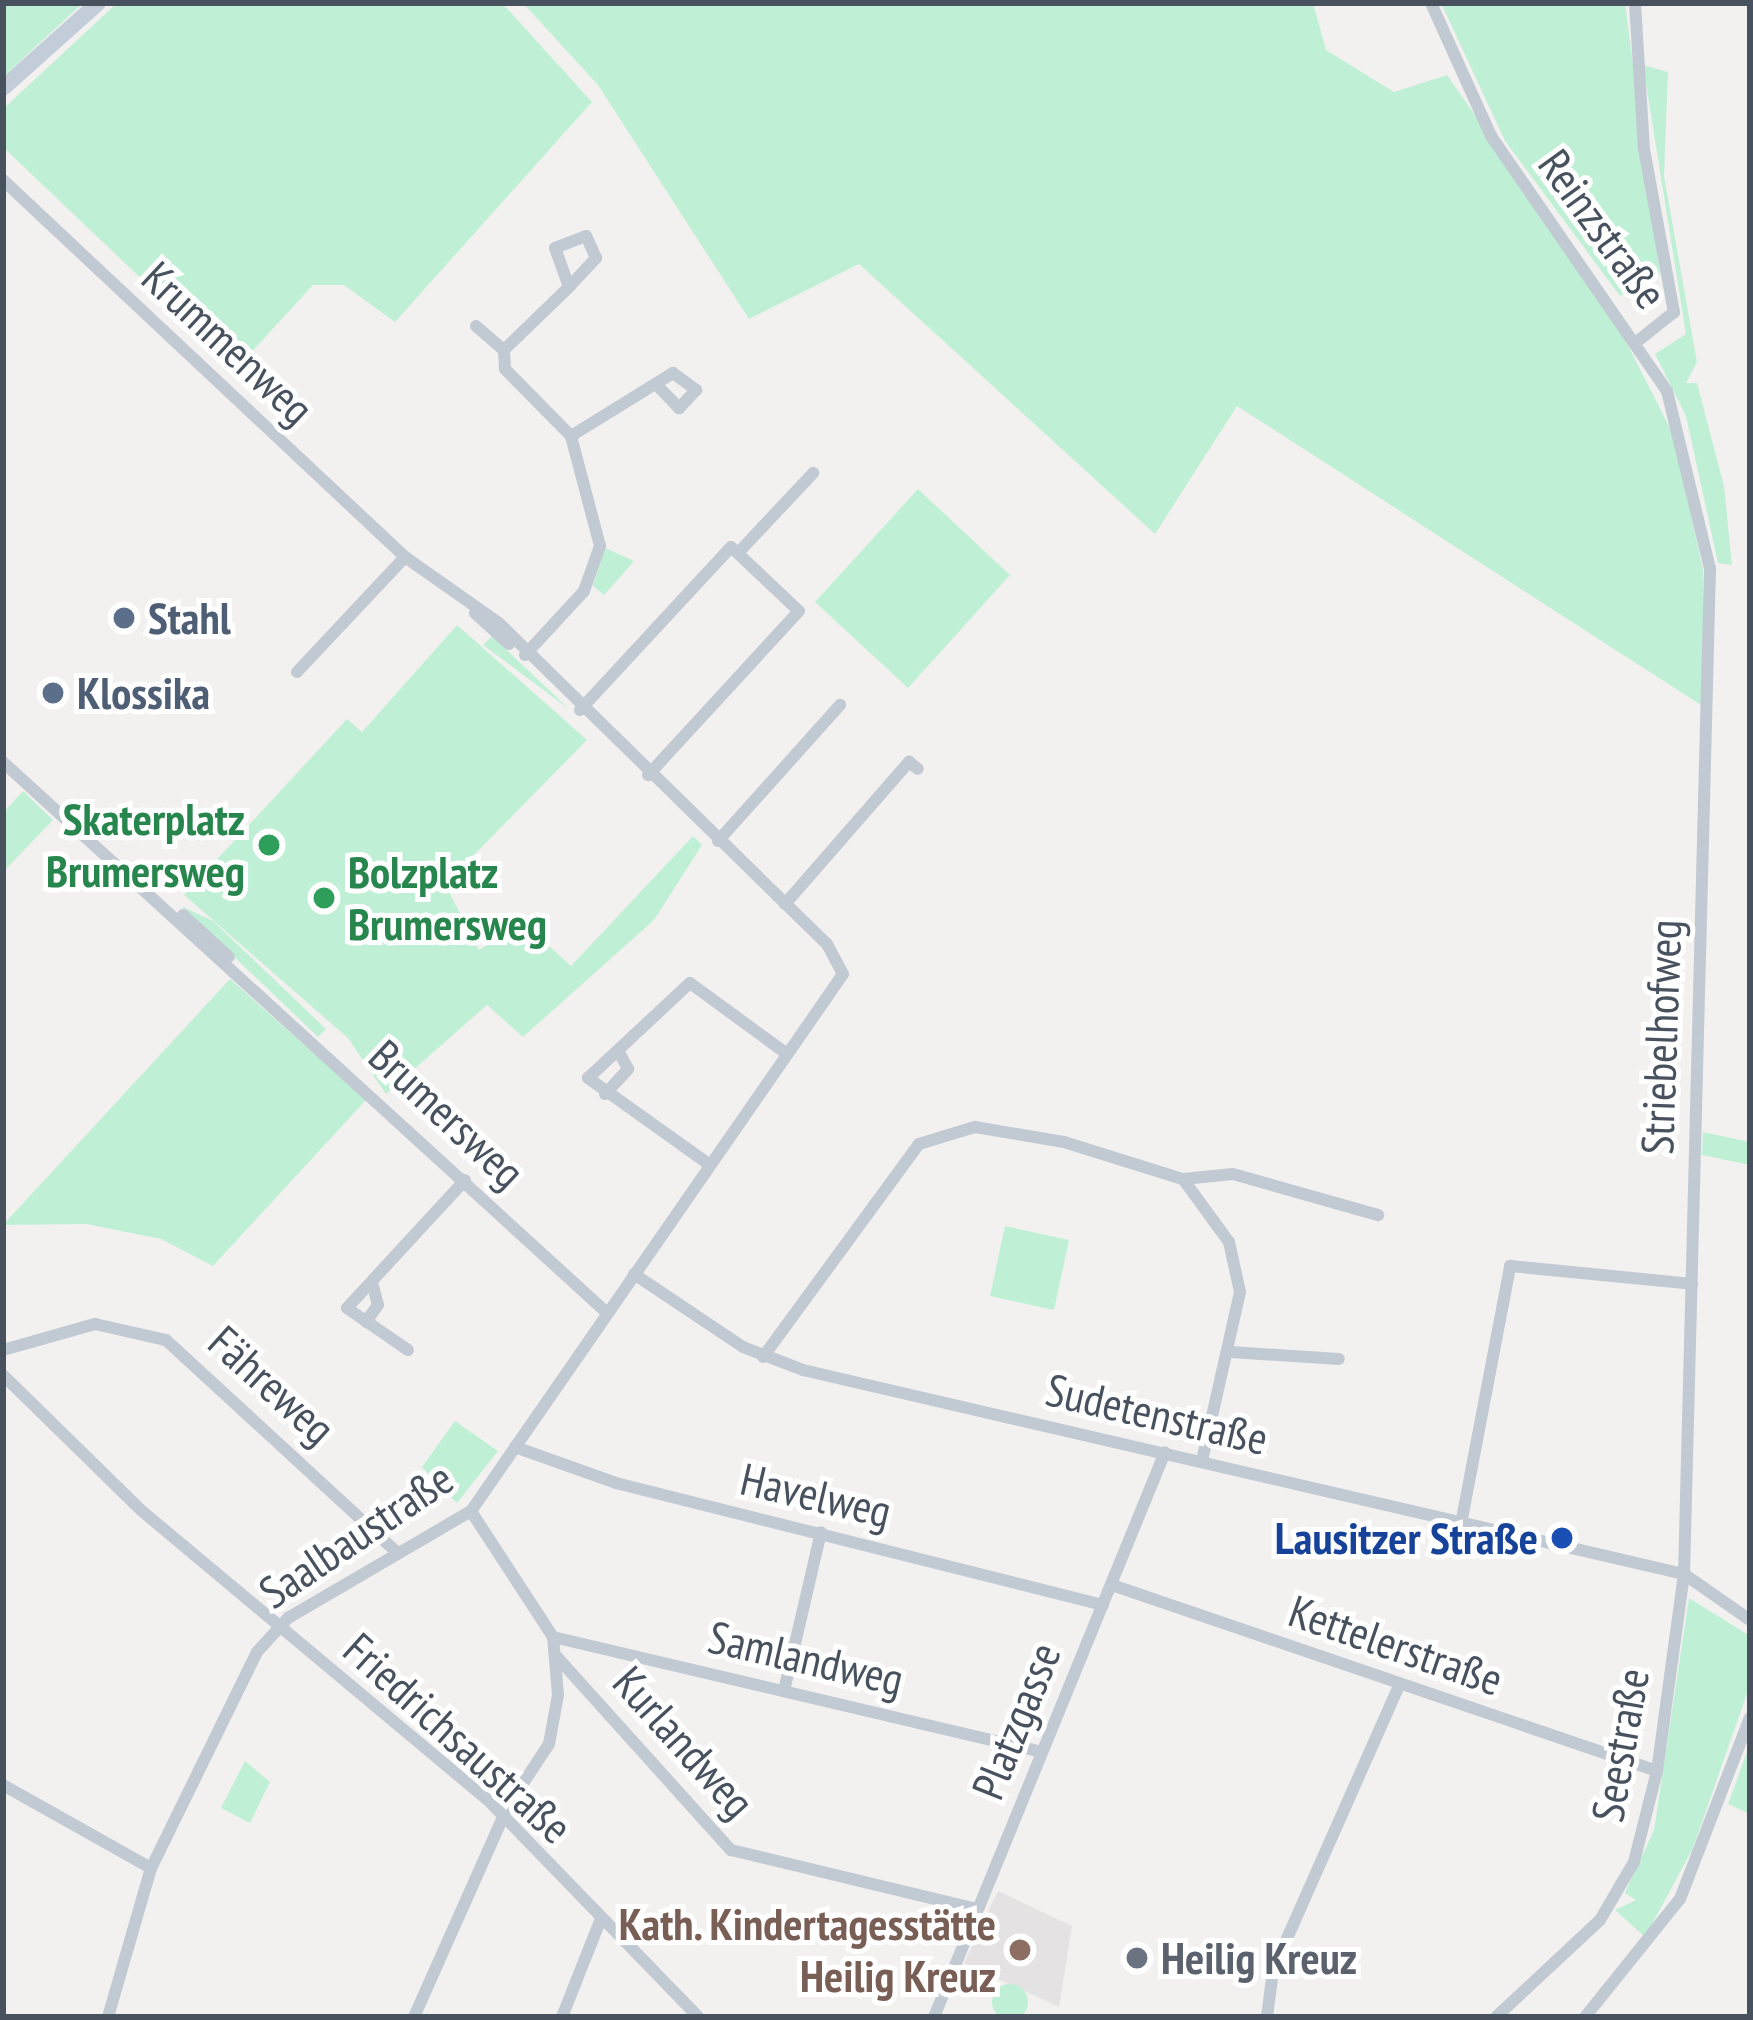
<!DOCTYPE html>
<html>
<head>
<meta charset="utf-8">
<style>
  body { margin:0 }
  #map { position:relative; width:1753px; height:2020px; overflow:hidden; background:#f3f1f0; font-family:"PT Sans Narrow",sans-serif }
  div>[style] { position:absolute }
  .education>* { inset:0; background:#e4e2e2 }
  .green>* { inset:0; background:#bff0d6 }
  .round { border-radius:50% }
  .street>* { height:12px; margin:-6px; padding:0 6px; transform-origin:6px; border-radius:6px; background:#c1c9d2 }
  .secondary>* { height:16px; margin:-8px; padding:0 8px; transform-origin:8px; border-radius:8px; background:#c3ccd9 }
  .dots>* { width:33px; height:33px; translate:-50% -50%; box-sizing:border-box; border:6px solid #fff; border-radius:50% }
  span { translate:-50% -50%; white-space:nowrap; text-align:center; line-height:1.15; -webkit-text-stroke:10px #fff; paint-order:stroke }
  .street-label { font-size:45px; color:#48525e }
  .service-label { font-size:45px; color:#4e5e75; font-weight:700 }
  .left { translate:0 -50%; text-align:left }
  .leisure-label { font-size:45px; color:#27864d; font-weight:700 }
  .right { translate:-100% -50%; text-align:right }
  .transit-label { font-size:45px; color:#164399; font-weight:700 }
  .education-label { font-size:45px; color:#785e54; font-weight:700 }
  .worship-label { font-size:45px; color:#5b616d; font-weight:700 }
  .frame { position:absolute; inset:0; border:6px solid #48525e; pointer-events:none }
</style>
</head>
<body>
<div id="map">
  <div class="education">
    <i style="clip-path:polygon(998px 1891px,1072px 1926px,1059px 2007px,964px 1963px)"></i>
  </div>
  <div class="green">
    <i style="clip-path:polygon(3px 3px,83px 3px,3px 77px)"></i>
    <i style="clip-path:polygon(117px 3px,502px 3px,592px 102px,395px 322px,344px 285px,313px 285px,236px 369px,3px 147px,3px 109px)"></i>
    <i style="clip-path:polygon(523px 3px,1313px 3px,1326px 50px,1394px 92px,1447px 75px,1608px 306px,1673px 434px,1703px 570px,1704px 707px,1237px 406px,1155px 534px,859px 264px,749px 319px,598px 85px)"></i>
    <i style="clip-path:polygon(1441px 3px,1625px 3px,1660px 273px,1620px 296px,1505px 141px)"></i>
    <i style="clip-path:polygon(1643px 65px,1668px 72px,1664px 176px,1697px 362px,1686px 383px,1697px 383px,1724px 486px,1732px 565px,1718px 563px,1686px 416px,1655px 354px,1686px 334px)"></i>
    <i style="clip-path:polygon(918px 489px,1010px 575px,908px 688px,815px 602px)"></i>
    <i style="clip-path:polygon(605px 548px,634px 561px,604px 595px,593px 586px)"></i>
    <i style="clip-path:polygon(457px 625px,587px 740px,459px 870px,449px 892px,479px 950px,522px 921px,571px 966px,693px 836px,702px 845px,654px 920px,523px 1037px,487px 1005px,386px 1094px,348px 1038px,184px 895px,347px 719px,362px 732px)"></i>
    <i style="clip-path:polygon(492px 636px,569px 709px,483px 645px)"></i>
    <i style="clip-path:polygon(23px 791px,53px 820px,3px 872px,3px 813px)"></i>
    <i style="clip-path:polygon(181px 906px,213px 921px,326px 1029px,318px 1037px)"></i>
    <i style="clip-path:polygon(230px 979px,366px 1100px,213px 1266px,161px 1239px,86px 1224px,3px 1225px)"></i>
    <i style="clip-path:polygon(1703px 1132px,1750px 1142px,1750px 1165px,1702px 1155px)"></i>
    <i style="clip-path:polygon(1005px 1226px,1069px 1240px,1054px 1310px,990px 1296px)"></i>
    <i style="clip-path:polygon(455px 1421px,498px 1451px,457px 1503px,422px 1467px)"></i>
    <i style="clip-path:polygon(1689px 1598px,1750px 1636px,1750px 1685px,1693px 1848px,1645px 1937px,1615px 1910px,1636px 1900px,1625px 1893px,1654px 1830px)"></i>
    <i style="clip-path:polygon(1750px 1744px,1750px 1814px,1728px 1804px)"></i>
    <i style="clip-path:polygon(245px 1761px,270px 1782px,250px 1823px,221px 1808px)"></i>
    <i class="round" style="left:992px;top:1984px;width:36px;height:36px"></i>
  </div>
  <div class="street">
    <i style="left:1431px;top:3px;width:146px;rotate:65.7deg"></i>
    <i style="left:1491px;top:136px;width:310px;rotate:55.4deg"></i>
    <i style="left:1667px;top:391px;width:183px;rotate:76.4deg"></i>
    <i style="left:1710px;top:569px;width:1005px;rotate:91.48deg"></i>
    <i style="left:1684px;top:1574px;width:199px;rotate:97.8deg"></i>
    <i style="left:1657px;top:1771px;width:94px;rotate:104.2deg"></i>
    <i style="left:1634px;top:1862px;width:67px;rotate:120.4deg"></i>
    <i style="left:1600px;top:1920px;width:142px;rotate:137deg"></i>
    <i style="left:1635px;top:3px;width:146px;rotate:86.5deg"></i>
    <i style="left:1644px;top:149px;width:166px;rotate:79.6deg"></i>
    <i style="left:1674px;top:312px;width:45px;rotate:141.3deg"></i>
    <i style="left:3px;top:180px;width:551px;rotate:43.16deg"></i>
    <i style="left:405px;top:557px;width:115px;rotate:35.1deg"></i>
    <i style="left:499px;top:623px;width:459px;rotate:44.4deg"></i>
    <i style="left:827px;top:944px;width:34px;rotate:62deg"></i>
    <i style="left:843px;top:974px;width:653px;rotate:124.71deg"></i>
    <i style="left:471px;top:1511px;width:212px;rotate:149.7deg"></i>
    <i style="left:288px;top:1618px;width:46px;rotate:132.4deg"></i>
    <i style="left:257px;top:1652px;width:241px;rotate:116.1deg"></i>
    <i style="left:151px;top:1868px;width:155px;rotate:106.1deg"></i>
    <i style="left:476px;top:326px;width:37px;rotate:41deg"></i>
    <i style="left:571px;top:436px;width:120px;rotate:-31.7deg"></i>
    <i style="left:673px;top:373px;width:29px;rotate:36deg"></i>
    <i style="left:696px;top:390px;width:25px;rotate:133deg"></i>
    <i style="left:679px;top:408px;width:28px;rotate:-134deg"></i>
    <i style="left:738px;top:553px;width:110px;rotate:-46.8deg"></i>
    <i style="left:475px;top:613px;width:46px;rotate:42.4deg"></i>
    <i style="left:525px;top:655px;width:87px;rotate:-47.3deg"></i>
    <i style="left:584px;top:591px;width:48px;rotate:-70.4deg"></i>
    <i style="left:600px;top:546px;width:114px;rotate:-104.8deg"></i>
    <i style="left:571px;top:436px;width:94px;rotate:-134.6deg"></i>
    <i style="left:505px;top:369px;width:19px;rotate:-93deg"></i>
    <i style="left:504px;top:350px;width:91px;rotate:-44.1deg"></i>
    <i style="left:569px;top:287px;width:40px;rotate:-47deg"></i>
    <i style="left:596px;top:258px;width:24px;rotate:-114deg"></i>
    <i style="left:586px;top:236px;width:33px;rotate:159deg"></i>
    <i style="left:555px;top:248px;width:41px;rotate:70.3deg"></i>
    <i style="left:297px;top:672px;width:158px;rotate:-46.8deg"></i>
    <i style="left:580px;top:710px;width:222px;rotate:-47.2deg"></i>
    <i style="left:731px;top:547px;width:93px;rotate:43.3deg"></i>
    <i style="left:799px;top:611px;width:223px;rotate:132.6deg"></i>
    <i style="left:3px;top:762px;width:818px;rotate:42.37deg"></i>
    <i style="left:718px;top:841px;width:183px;rotate:-48.1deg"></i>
    <i style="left:785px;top:904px;width:189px;rotate:-48.9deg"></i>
    <i style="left:909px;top:762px;width:11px;rotate:38deg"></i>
    <i style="left:183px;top:915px;width:62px;rotate:42.4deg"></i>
    <i style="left:605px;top:1094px;width:34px;rotate:-47deg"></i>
    <i style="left:628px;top:1069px;width:21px;rotate:-118deg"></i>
    <i style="left:710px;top:1165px;width:150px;rotate:-144.5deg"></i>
    <i style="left:588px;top:1078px;width:139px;rotate:-43deg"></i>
    <i style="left:690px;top:983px;width:120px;rotate:36.2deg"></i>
    <i style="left:1183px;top:1179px;width:50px;rotate:-5.7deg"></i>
    <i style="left:1233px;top:1174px;width:151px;rotate:15.8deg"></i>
    <i style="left:634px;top:1274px;width:131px;rotate:33.8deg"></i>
    <i style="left:743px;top:1347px;width:64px;rotate:21deg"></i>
    <i style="left:803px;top:1370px;width:904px;rotate:13.04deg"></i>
    <i style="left:1684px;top:1574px;width:80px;rotate:34.9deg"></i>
    <i style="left:366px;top:1322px;width:21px;rotate:-55deg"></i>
    <i style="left:378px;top:1305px;width:23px;rotate:-105deg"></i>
    <i style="left:3px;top:1350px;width:96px;rotate:-15.8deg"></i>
    <i style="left:95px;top:1324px;width:73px;rotate:12.7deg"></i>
    <i style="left:166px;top:1340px;width:315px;rotate:42.6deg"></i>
    <i style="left:408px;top:1350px;width:74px;rotate:-145.5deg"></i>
    <i style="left:347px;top:1308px;width:174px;rotate:-47.3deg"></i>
    <i style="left:1231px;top:1352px;width:108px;rotate:3.7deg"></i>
    <i style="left:763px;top:1357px;width:264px;rotate:-53.8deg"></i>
    <i style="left:919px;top:1144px;width:59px;rotate:-16.9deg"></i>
    <i style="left:975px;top:1127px;width:90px;rotate:9.6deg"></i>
    <i style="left:1064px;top:1142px;width:125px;rotate:17.3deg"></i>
    <i style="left:1183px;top:1179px;width:78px;rotate:53.9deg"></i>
    <i style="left:1229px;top:1242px;width:51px;rotate:77.6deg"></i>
    <i style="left:1240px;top:1292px;width:173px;rotate:102.7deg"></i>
    <i style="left:3px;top:1375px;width:194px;rotate:44.4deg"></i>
    <i style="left:142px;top:1511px;width:454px;rotate:39.9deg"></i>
    <i style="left:490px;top:1802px;width:299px;rotate:45.9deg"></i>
    <i style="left:515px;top:1447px;width:107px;rotate:19.6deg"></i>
    <i style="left:616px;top:1483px;width:502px;rotate:14.06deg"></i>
    <i style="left:1461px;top:1524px;width:263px;rotate:-79.2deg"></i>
    <i style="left:1510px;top:1266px;width:183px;rotate:5.6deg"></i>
    <i style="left:1112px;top:1585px;width:576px;rotate:18.84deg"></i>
    <i style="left:553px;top:1637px;width:502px;rotate:13.23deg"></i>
    <i style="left:557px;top:1657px;width:260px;rotate:48deg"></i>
    <i style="left:731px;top:1850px;width:253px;rotate:13.5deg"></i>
    <i style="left:784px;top:1691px;width:163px;rotate:-76.9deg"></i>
    <i style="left:3px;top:1785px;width:170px;rotate:29.3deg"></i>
    <i style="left:414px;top:2017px;width:231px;rotate:-66deg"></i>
    <i style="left:508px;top:1806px;width:74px;rotate:-56.5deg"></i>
    <i style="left:549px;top:1744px;width:50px;rotate:-79.6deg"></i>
    <i style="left:558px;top:1695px;width:58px;rotate:-94.9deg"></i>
    <i style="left:553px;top:1637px;width:150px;rotate:-123.1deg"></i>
    <i style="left:562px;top:2017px;width:103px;rotate:-68.4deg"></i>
    <i style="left:934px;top:2017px;width:610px;rotate:-67.76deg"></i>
    <i style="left:1267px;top:2017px;width:47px;rotate:-82.7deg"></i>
    <i style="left:1273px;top:1970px;width:313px;rotate:-66.1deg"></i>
    <i style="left:1585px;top:2017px;width:151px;rotate:-51.2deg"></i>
    <i style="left:1680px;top:1899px;width:194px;rotate:-68.9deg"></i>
  </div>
  <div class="secondary">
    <i style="left:3px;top:88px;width:127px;rotate:-41.8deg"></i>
  </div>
  <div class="dots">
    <i style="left:124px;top:618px;background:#5c6f8a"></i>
    <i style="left:53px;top:693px;background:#5c6f8a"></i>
    <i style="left:269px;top:845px;background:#2e9e5b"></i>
    <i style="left:324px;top:898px;background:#2e9e5b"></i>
    <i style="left:1562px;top:1538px;background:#1a4fb4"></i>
    <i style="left:1020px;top:1950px;background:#8d6e63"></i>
    <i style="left:1137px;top:1958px;background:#6b7280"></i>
  </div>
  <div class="street-label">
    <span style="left:1603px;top:229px;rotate:54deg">Reinzstraße</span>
    <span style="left:228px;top:343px;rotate:43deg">Krummenweg</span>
    <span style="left:1661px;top:1037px;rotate:-88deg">Striebelhofweg</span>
    <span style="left:447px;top:1114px;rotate:43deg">Brumersweg</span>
    <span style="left:272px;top:1385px;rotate:42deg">Fähreweg</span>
    <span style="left:1157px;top:1414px;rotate:13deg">Sudetenstraße</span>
    <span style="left:816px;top:1495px;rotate:13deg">Havelweg</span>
    <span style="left:356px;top:1535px;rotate:-34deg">Saalbaustraße</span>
    <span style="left:1396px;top:1645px;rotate:19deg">Kettelerstraße</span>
    <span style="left:806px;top:1658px;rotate:13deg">Samlandweg</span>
    <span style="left:1016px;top:1721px;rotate:-68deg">Platzgasse</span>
    <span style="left:458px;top:1738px;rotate:42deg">Friedrichsaustraße</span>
    <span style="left:684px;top:1742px;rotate:48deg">Kurlandweg</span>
    <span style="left:1620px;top:1745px;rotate:-80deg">Seestraße</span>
  </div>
  <div class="service-label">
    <span class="left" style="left:148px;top:618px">Stahl</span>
    <span class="left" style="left:77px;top:693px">Klossika</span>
  </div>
  <div class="leisure-label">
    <span class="right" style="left:245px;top:845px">Skaterplatz<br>Brumersweg</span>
    <span class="left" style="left:348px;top:898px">Bolzplatz<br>Brumersweg</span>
  </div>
  <div class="transit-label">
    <span class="right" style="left:1538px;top:1538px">Lausitzer Straße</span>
  </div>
  <div class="education-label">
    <span class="right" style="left:996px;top:1950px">Kath. Kindertagesstätte<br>Heilig Kreuz</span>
  </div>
  <div class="worship-label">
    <span class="left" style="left:1161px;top:1958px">Heilig Kreuz</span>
  </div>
  <div class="frame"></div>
</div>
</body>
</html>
